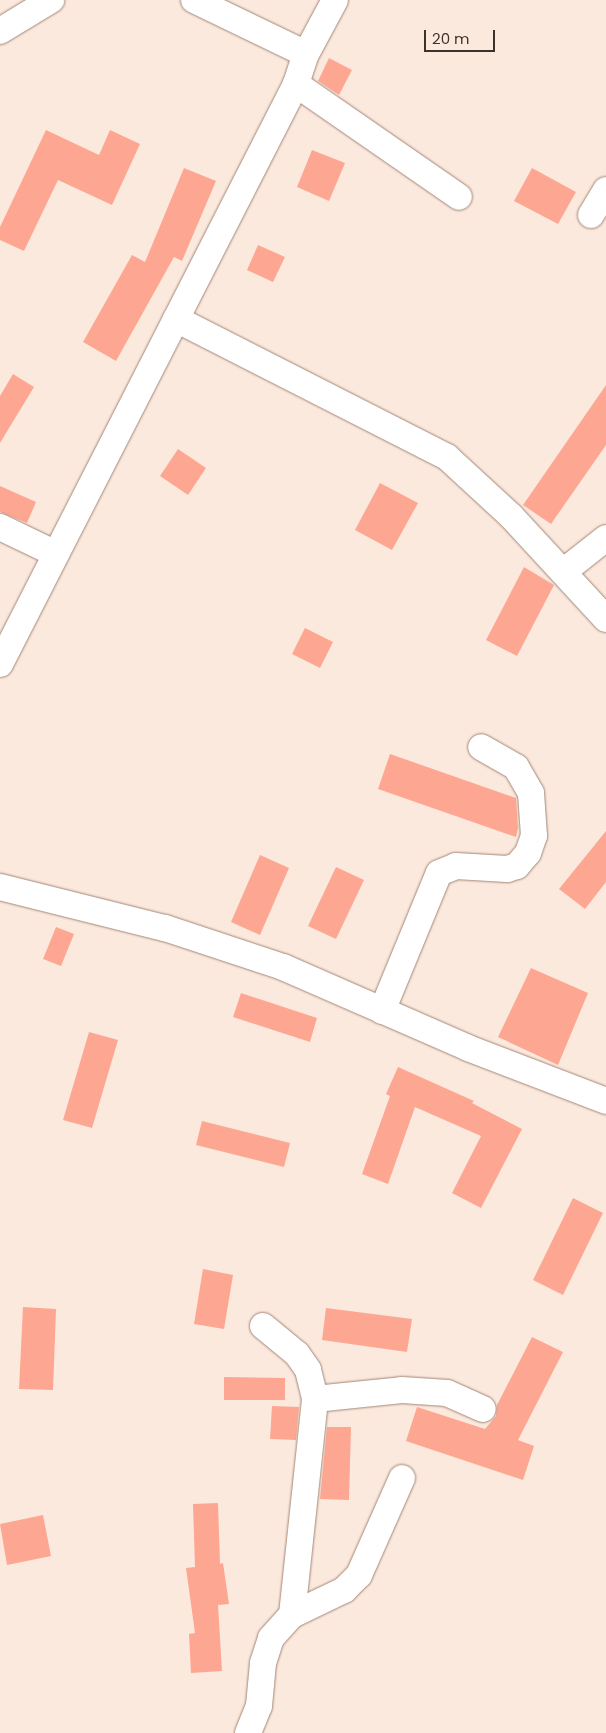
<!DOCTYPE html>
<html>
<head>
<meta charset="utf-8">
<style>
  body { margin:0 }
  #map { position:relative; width:606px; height:1733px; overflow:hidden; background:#fce9de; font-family:Poppins,sans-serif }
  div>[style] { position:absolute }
  .building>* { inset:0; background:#fda792 }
  .roads { filter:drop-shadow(0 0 1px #a28776) drop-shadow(0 0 1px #a28776) }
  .minor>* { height:26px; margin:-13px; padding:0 13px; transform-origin:13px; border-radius:13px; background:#fff }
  span { translate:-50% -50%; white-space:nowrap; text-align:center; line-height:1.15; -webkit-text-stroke:5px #fce9de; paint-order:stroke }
  .scale { position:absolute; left:424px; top:30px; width:71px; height:22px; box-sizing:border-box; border:2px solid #3d322b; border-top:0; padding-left:6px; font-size:15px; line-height:18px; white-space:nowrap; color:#3d322b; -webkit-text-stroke:4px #fce9de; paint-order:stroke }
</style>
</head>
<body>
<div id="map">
  <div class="building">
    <i style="clip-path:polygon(329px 58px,352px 70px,339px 95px,318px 81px)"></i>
    <i style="clip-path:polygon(46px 130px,99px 155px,110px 130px,140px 144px,112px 205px,58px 180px,24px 251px,0 240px,0 227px)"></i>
    <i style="clip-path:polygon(312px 150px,345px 163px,329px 201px,297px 187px)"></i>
    <i style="clip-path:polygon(184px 168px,216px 181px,182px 261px,174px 257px,116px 361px,83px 342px,132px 255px,145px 262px)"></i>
    <i style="clip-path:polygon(532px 168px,576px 192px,558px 224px,514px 201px)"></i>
    <i style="clip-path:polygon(258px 245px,285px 257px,273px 282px,247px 270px)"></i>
    <i style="clip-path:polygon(13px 374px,34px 387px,0 443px,0 396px)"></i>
    <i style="clip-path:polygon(606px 385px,606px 445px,551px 524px,523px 505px)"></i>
    <i style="clip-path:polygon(178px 449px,206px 468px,188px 495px,160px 476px)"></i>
    <i style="clip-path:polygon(380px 483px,418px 503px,392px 550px,355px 530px)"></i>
    <i style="clip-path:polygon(0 486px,36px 502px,27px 523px,0 512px)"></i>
    <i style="clip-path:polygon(524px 567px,554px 585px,517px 656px,486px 640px)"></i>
    <i style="clip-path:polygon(305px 628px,333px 642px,320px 668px,292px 654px)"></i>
    <i style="clip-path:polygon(390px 754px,516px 798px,518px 828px,516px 837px,378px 789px)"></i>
    <i style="clip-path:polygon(606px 831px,606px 882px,585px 909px,559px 889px)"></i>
    <i style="clip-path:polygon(260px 855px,289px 868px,260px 935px,231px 922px)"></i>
    <i style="clip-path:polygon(336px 867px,364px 880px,336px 939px,308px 926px)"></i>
    <i style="clip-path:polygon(56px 927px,74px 934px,61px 966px,43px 959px)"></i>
    <i style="clip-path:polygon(531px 968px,588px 993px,558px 1065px,498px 1037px)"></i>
    <i style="clip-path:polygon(241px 993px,317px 1018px,310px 1042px,233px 1017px)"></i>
    <i style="clip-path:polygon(89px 1032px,118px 1040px,92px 1128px,63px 1120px)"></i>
    <i style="clip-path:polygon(398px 1067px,474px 1101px,472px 1103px,522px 1129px,481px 1208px,452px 1193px,481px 1136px,415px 1107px,388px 1184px,362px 1174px,390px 1096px,386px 1094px)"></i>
    <i style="clip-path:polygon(202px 1121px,290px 1143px,284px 1167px,196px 1145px)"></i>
    <i style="clip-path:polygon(573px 1198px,603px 1213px,563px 1295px,533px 1280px)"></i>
    <i style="clip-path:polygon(203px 1269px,233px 1275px,224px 1329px,194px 1324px)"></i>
    <i style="clip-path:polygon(23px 1307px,56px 1309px,53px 1390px,19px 1389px)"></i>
    <i style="clip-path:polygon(326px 1308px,412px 1319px,407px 1352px,322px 1340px)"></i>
    <i style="clip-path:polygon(532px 1337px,563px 1352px,518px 1440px,534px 1446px,523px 1480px,406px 1441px,417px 1407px,485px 1429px,496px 1416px,497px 1405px)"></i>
    <i style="clip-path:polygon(224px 1377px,285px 1378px,285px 1400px,224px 1400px)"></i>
    <i style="clip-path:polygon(272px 1406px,299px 1407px,296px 1440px,270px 1439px)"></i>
    <i style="clip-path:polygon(327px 1427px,351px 1427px,349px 1500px,320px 1499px)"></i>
    <i style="clip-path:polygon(218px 1503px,220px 1564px,223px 1563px,229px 1604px,218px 1605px,222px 1671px,191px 1673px,189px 1634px,195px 1633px,186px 1568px,195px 1567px,193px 1504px)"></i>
    <i style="clip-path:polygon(43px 1515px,51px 1556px,7px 1565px,0 1524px)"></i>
  </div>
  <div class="roads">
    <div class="minor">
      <i style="left:194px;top:0;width:124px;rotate:25.7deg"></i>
      <i style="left:0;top:31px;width:60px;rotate:-31.3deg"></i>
      <i style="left:296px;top:84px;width:198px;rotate:34.7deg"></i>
      <i style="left:591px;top:215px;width:29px;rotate:-59deg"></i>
      <i style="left:176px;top:319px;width:304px;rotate:27deg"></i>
      <i style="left:447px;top:457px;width:87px;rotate:42.7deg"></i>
      <i style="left:511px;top:516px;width:140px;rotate:47.3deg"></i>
      <i style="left:0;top:527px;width:62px;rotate:25.7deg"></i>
      <i style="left:563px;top:572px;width:55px;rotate:-38.3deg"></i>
      <i style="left:0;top:664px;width:651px;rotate:-62.96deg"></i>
      <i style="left:296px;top:84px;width:32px;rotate:-72deg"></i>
      <i style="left:306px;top:54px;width:61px;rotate:-61.8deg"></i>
      <i style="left:0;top:887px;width:170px;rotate:14deg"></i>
      <i style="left:165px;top:928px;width:124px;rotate:18.3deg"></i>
      <i style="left:283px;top:967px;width:202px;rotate:23.6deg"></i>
      <i style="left:468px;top:1048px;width:148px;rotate:21deg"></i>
      <i style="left:382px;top:1011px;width:149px;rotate:-67.6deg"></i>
      <i style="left:439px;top:873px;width:18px;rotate:-22deg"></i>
      <i style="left:456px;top:866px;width:51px;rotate:3.4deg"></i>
      <i style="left:507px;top:869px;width:10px;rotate:-17deg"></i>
      <i style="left:517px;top:866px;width:17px;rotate:-50deg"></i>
      <i style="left:528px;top:853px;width:18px;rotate:-71deg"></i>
      <i style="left:534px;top:836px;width:43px;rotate:-94deg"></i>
      <i style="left:531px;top:793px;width:30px;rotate:-120deg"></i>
      <i style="left:516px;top:767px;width:40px;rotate:-150.3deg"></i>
      <i style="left:263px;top:1326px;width:44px;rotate:39.5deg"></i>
      <i style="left:297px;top:1354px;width:19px;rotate:55deg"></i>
      <i style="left:308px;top:1370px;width:30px;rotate:76deg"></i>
      <i style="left:292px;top:1615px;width:217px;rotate:-83.9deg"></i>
      <i style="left:315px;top:1399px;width:87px;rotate:-5.9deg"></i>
      <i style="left:402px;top:1390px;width:45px;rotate:3.8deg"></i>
      <i style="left:447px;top:1393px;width:39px;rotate:24deg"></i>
      <i style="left:248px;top:1733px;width:29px;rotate:-68deg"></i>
      <i style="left:259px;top:1706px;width:43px;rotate:-84.7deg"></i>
      <i style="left:263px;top:1663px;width:26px;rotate:-72deg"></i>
      <i style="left:271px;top:1638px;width:31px;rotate:-48deg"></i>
      <i style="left:292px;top:1615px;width:58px;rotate:-25.7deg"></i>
      <i style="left:344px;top:1590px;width:21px;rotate:-45deg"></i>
      <i style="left:359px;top:1575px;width:106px;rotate:-66.1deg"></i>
    </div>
  </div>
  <div class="scale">20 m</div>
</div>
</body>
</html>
